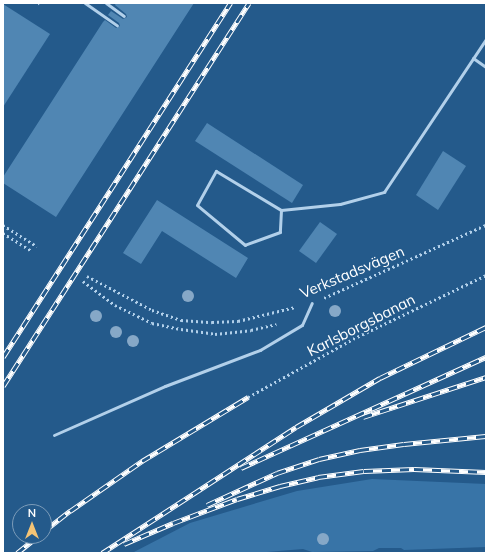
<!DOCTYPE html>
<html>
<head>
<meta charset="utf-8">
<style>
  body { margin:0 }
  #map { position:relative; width:489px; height:556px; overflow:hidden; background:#245a8b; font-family:Mulish,sans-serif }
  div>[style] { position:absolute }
  .green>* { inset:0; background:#3874a7 }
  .building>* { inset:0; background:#5086b3 }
  .path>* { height:2.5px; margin-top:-1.25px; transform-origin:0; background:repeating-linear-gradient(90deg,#b2d0ea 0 2px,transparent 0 5px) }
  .service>* { height:3px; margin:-1.5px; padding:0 1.5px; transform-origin:1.5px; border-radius:1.5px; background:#b2d0ea }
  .rail>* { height:4.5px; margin-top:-2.25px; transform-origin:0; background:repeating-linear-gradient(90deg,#245a8b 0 9px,#fff 0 18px); box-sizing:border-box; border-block:1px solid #fff }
  .trees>* { width:12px; height:12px; margin:-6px; border-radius:50%; background:#86a8c7 }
  span { translate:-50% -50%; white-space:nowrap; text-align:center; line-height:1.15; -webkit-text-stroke:3px #245a8b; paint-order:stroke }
  .street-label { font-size:15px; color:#fff }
  .frame { position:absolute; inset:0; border:4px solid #fff; pointer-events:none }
  .north { position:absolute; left:12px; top:504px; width:40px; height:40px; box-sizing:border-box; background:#245a8b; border:1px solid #7c9cb9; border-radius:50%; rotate:0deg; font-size:11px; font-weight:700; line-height:16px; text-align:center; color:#fff }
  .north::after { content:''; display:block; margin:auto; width:14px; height:18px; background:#f4c475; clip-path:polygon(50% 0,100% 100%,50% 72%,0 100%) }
</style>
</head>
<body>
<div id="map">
  <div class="green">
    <i style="clip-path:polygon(372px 479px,486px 484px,486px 547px,404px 550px,401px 548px,379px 548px,373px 551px,312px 552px,303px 549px,255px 553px,132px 553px,190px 523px,297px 491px)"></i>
  </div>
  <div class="building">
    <i style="clip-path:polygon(116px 3px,194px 3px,56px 217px,3px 183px,3px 177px,103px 22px,105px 20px,116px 28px,120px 26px,119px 23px,108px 15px,111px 11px,123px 19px,127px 17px,126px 14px,115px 5px)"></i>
    <i style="clip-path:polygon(3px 4px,50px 34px,3px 107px)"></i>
    <i style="clip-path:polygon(207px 123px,303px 185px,292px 203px,195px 141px)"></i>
    <i style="clip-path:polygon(443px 151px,466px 166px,438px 210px,416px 195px)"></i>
    <i style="clip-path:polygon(157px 200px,248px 258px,236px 278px,162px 231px,141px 264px,123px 253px)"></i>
    <i style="clip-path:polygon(320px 222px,337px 234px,316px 263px,299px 251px)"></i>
  </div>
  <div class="path">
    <i style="left:39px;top:3px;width:1px;rotate:45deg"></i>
    <i style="left:3px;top:225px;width:40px;rotate:32deg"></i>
    <i style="left:3px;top:233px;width:34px;rotate:32deg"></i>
    <i style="left:87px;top:276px;width:73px;rotate:27.6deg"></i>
    <i style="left:152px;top:310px;width:31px;rotate:19deg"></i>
    <i style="left:181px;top:320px;width:31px;rotate:4deg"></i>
    <i style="left:212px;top:322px;width:26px;rotate:-2deg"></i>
    <i style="left:238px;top:321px;width:59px;rotate:-13.8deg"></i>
    <i style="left:83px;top:281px;width:40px;rotate:37deg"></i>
    <i style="left:115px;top:305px;width:41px;rotate:25.9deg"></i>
    <i style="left:152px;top:323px;width:30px;rotate:12deg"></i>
    <i style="left:181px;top:329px;width:34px;rotate:8deg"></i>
    <i style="left:215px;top:334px;width:36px;rotate:-6deg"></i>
    <i style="left:251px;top:330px;width:26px;rotate:-13deg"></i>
    <i style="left:324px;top:298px;width:178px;rotate:-24.3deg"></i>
    <i style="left:248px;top:397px;width:120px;rotate:-28.9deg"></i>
    <i style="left:353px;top:339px;width:148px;rotate:-25.7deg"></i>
  </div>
  <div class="service">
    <i style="left:85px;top:3px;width:39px;rotate:35deg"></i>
    <i style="left:106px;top:3px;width:22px;rotate:36deg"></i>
    <i style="left:473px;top:58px;width:16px;rotate:35deg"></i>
    <i style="left:281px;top:210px;width:22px;rotate:93deg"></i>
    <i style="left:280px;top:232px;width:37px;rotate:160deg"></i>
    <i style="left:245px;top:245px;width:62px;rotate:-140.2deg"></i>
    <i style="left:197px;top:205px;width:39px;rotate:-61deg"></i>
    <i style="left:216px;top:171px;width:76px;rotate:31deg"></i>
    <i style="left:281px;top:210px;width:59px;rotate:-5.8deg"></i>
    <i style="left:340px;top:204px;width:46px;rotate:-15.3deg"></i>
    <i style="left:384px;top:192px;width:184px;rotate:-56.3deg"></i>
    <i style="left:54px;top:435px;width:121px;rotate:-23.8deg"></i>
    <i style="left:165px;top:386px;width:102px;rotate:-20.8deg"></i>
    <i style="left:260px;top:350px;width:49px;rotate:-30.8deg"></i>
    <i style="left:302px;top:325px;width:24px;rotate:-66deg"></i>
  </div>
  <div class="rail">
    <i style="left:3px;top:357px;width:421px;rotate:-57.3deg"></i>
    <i style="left:3px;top:386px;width:455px;rotate:-57.3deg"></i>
    <i style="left:363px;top:417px;width:129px;rotate:-18deg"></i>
    <i style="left:241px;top:468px;width:269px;rotate:-24.4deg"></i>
    <i style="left:207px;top:505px;width:77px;rotate:-24.6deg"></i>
    <i style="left:277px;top:473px;width:44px;rotate:-18.4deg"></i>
    <i style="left:319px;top:459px;width:42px;rotate:-12.4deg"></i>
    <i style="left:360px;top:450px;width:44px;rotate:-7.8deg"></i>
    <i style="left:404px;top:444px;width:82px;rotate:-5.6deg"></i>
    <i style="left:44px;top:531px;width:33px;rotate:-38deg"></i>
    <i style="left:70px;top:511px;width:88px;rotate:-34.8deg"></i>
    <i style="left:142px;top:461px;width:124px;rotate:-31.1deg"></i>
    <i style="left:124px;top:544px;width:53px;rotate:-23.2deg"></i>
    <i style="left:173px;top:523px;width:68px;rotate:-20.6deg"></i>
    <i style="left:237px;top:499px;width:45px;rotate:-16.8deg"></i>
    <i style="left:280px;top:486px;width:39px;rotate:-13deg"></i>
    <i style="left:318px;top:477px;width:46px;rotate:-7.4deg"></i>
    <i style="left:364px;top:471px;width:50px;rotate:-2.3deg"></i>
    <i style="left:414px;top:469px;width:72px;rotate:2.4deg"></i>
    <i style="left:17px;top:553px;width:27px;rotate:-39deg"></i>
    <i style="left:102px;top:553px;width:231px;rotate:-33deg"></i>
    <i style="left:296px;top:427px;width:97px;rotate:-30.3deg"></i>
    <i style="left:380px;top:378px;width:118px;rotate:-25.7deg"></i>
  </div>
  <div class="trees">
    <i style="left:188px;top:296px"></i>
    <i style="left:335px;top:311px"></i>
    <i style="left:96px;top:316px"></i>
    <i style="left:116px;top:332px"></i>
    <i style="left:133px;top:341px"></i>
    <i style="left:323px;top:539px"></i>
  </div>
  <div class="street-label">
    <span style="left:352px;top:272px;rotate:-23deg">Verkstadsvägen</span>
    <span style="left:361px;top:325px;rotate:-27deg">Karlsborgsbanan</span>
  </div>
  <div class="frame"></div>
  <div class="north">N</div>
</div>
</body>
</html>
